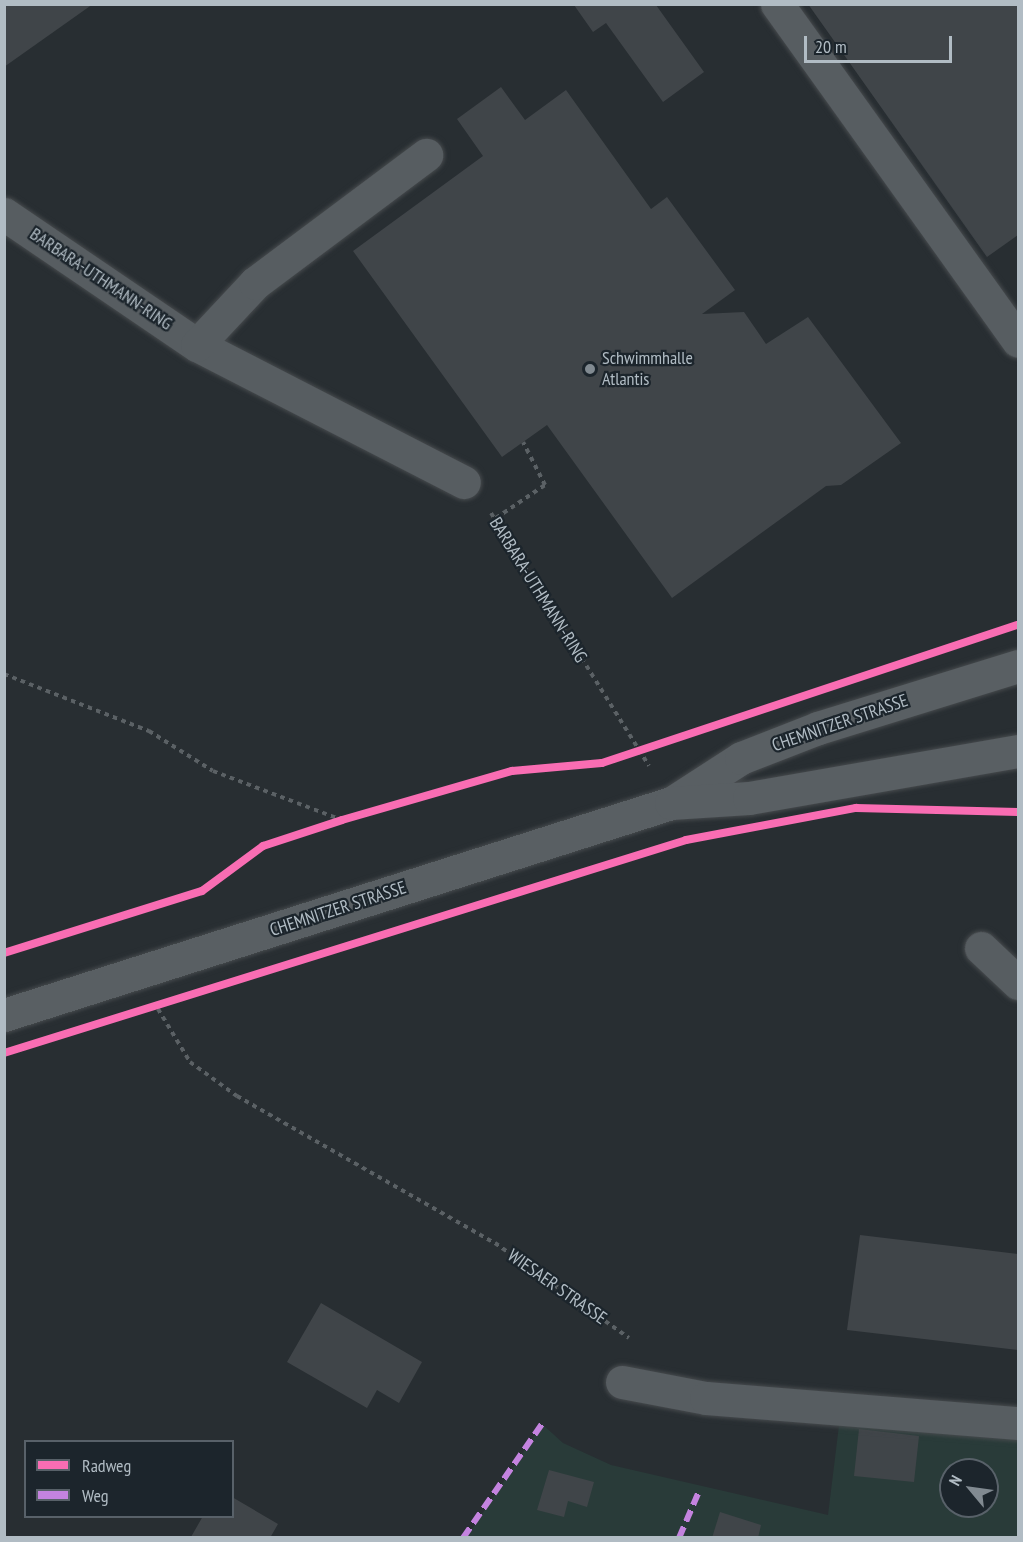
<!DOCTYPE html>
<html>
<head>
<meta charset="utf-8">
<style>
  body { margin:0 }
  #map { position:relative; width:1023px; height:1542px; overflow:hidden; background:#282e32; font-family:"PT Sans Narrow",sans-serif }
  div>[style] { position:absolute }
  .green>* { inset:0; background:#293b39 }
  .building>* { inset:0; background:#404549 }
  .path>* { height:4px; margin-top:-2px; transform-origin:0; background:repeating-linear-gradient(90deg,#5b6165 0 4.5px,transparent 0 9px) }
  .roads { filter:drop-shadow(0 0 2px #464a4d) drop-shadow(0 0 2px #464a4d) }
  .minor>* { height:33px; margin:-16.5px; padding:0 16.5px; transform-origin:16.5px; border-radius:16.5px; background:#575d61 }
  .major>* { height:33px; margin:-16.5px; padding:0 16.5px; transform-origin:16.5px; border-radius:16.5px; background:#595f63 }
  .quiet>* { height:6px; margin-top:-3px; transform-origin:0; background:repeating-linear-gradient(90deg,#c483df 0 12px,transparent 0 18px) }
  .cycleway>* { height:8px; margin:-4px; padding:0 4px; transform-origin:4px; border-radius:4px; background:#f96db3 }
  .dots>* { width:16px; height:16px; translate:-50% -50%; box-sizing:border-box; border:3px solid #1c252c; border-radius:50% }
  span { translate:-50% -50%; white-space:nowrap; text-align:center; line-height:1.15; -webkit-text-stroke:4.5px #1c252c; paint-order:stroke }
  .street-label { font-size:18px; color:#b1bcc4 }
  .poi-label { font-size:18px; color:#b1bcc4 }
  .left { translate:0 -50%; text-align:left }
  .frame { position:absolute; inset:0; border:6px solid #b1bcc4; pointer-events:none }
  .legend { position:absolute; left:24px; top:1440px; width:210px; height:78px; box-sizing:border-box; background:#1c252c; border:2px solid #586169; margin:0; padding:8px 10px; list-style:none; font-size:18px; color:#b1bcc4 }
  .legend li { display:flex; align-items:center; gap:12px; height:30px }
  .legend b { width:30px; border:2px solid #586169 }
  .north { position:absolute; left:939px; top:1458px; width:60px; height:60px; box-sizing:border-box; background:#1c252c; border:2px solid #586169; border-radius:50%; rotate:299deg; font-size:16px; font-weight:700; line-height:24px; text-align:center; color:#b1bcc4 }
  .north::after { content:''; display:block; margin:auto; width:21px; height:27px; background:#818a91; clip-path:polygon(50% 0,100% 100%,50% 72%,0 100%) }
  .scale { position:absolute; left:804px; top:36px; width:148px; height:27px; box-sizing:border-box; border:3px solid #b1bcc4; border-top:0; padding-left:8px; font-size:18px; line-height:21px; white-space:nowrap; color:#b1bcc4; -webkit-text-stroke:4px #1c252c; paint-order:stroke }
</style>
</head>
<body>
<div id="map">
  <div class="green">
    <i style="clip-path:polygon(evenodd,841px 1409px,1018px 1437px,1018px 1537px,466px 1538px,542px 1424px,563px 1443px,611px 1465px,828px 1515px,841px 1409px,951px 1470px,987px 1470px,987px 1506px,951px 1506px,951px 1470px)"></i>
  </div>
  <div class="building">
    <i style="clip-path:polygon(4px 4px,93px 4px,4px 67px)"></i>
    <i style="clip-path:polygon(808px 4px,1018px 4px,1018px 235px,987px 257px)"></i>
    <i style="clip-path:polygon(574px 5px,656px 5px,704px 72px,663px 102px,606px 23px,593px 32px)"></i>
    <i style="clip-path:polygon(501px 87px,525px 120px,566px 90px,651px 209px,667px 197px,735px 290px,702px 314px,744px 312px,766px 344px,808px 317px,901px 443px,841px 485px,826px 486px,672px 598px,547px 425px,502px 457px,353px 251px,483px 156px,457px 119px)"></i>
    <i style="clip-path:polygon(860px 1235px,1018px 1254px,1018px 1350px,847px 1330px)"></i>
    <i style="clip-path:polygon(321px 1303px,422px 1362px,399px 1403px,377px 1390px,367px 1408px,287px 1362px)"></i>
    <i style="clip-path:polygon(859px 1429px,919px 1436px,914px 1482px,854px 1476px)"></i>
    <i style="clip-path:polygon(549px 1470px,594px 1482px,587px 1507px,568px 1501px,564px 1517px,537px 1510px)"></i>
    <i style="clip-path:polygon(232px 1497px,278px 1524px,270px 1538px,191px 1537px,203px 1516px,232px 1516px)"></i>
    <i style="clip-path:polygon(720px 1512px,761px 1525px,758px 1538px,712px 1538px)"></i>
  </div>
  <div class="path">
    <i style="left:491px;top:513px;width:298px;rotate:58deg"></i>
    <i style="left:496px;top:518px;width:59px;rotate:-34deg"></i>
    <i style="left:545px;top:485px;width:48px;rotate:-117.1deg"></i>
    <i style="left:4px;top:674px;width:156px;rotate:21.5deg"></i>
    <i style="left:149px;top:731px;width:75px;rotate:32deg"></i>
    <i style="left:213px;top:771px;width:138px;rotate:20.8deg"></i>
    <i style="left:158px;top:1009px;width:62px;rotate:58.9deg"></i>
    <i style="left:190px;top:1062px;width:58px;rotate:35.9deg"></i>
    <i style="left:237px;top:1096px;width:297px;rotate:29.7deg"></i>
    <i style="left:495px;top:1243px;width:164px;rotate:35.3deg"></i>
  </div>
  <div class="roads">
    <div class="minor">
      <i style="left:777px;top:4px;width:414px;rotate:54.4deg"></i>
      <i style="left:4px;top:214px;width:233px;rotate:34.2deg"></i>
      <i style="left:197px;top:345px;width:300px;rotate:27.2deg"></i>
      <i style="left:197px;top:345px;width:85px;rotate:-46.9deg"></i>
      <i style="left:255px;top:283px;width:214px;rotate:-36.8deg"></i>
      <i style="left:981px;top:948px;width:51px;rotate:43.4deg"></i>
      <i style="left:622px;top:1382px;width:86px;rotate:10.8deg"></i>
      <i style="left:706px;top:1398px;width:313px;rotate:4.6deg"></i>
    </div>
    <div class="major">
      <i style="left:673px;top:802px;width:81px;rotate:-32.9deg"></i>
      <i style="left:741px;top:758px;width:83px;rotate:-21.3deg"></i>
      <i style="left:818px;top:728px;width:209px;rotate:-17.2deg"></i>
      <i style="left:4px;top:1015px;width:700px;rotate:-17.63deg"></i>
      <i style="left:671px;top:803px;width:78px;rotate:-3.7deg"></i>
      <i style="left:749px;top:798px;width:273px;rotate:-9.9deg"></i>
    </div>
  </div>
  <div class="quiet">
    <i style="left:463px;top:1538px;width:139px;rotate:-55.3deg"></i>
    <i style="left:679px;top:1538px;width:53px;rotate:-66.8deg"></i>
  </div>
  <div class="cycleway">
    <i style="left:4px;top:953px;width:207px;rotate:-17.4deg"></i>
    <i style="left:202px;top:891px;width:76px;rotate:-36.4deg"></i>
    <i style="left:263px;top:846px;width:83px;rotate:-18.2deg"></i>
    <i style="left:342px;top:820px;width:177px;rotate:-16.1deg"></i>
    <i style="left:512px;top:771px;width:90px;rotate:-5.1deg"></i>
    <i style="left:602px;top:763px;width:438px;rotate:-18.4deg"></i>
    <i style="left:4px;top:1053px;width:714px;rotate:-17.34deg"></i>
    <i style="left:686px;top:840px;width:173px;rotate:-10.7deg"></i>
    <i style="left:856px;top:808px;width:162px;rotate:1.4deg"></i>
  </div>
  <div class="dots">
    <i style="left:590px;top:369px;background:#818a91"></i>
  </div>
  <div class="street-label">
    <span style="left:101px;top:279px;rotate:34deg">BARBARA-UTHMANN-RING</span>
    <span style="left:538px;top:590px;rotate:58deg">BARBARA-UTHMANN-RING</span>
    <span style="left:840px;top:723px;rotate:-19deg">CHEMNITZER STRASSE</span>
    <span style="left:338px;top:909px;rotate:-18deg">CHEMNITZER STRASSE</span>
    <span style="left:557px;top:1287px;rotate:35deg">WIESAER STRASSE</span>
  </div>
  <div class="poi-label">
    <span class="left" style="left:602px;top:369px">Schwimmhalle<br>Atlantis</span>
  </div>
  <div class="frame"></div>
  <ul class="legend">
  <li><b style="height:8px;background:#f96db3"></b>Radweg</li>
  <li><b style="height:8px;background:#c483df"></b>Weg</li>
  </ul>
  <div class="north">N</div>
  <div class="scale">20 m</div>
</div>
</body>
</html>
